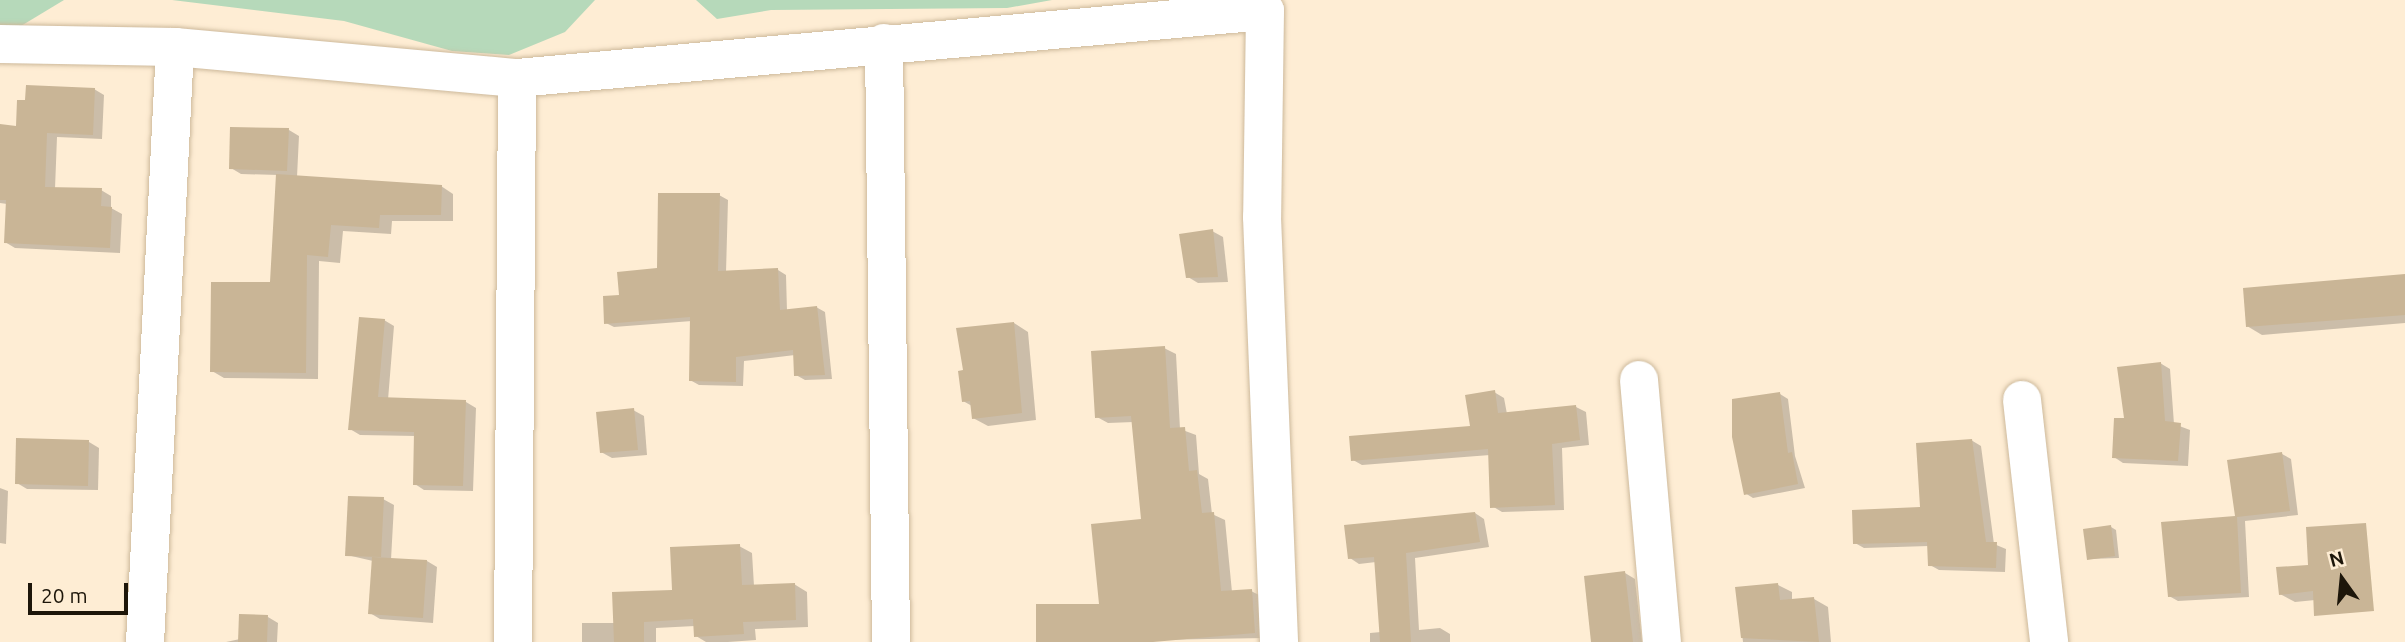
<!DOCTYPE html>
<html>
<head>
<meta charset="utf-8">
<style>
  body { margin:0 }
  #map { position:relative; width:2405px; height:642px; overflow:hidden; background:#feedd4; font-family:Ubuntu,sans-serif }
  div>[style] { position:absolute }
  .green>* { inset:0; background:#b6d9ba }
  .shadow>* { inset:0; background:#0003 }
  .building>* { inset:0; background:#c9b596 }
  .roads { filter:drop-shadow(0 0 2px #cdb99b) drop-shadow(0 0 2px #cdb99b) }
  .minor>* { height:38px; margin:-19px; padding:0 19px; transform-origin:19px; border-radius:19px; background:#fff }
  span { translate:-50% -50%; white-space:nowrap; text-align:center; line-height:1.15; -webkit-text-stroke:6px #feedd4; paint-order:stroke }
  .north { position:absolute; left:2307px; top:544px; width:70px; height:70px; -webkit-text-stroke:5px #feedd4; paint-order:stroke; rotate:345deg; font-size:19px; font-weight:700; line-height:28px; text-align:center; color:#1d160a }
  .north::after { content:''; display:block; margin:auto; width:24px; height:32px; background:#1d160a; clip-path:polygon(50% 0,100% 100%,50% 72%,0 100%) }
  .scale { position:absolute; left:28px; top:583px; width:100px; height:32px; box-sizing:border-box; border:4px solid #1d160a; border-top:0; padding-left:9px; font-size:21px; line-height:24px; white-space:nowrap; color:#1d160a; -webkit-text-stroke:5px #feedd4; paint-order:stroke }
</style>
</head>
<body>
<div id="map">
  <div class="green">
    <i style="clip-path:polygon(0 0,64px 0,16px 29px,0 27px)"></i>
    <i style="clip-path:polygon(172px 0,595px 0,565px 32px,509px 55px,452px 51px,344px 21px)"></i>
    <i style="clip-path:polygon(696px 0,1052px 0,1007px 8px,771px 10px,717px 19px)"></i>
  </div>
  <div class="shadow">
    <i style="clip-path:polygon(94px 89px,104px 95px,102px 139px,57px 137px,55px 189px,101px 190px,111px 196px,111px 208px,122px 214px,120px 253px,15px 248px,5px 242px,7px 204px,0 203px,0 126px,18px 128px)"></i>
    <i style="clip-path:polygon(289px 130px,299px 136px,297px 177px,441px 186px,453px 194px,453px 221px,392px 221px,391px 234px,343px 231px,340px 263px,319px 261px,318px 379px,224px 378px,212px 371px,272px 284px,278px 175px,241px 174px,231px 168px)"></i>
    <i style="clip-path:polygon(719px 195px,728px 200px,726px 273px,778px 270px,786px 275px,787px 311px,816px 307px,825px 312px,832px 379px,805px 380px,796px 375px,795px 355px,744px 361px,743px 386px,699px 385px,690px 380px,692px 321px,614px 327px,606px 323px,621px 297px,659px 270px)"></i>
    <i style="clip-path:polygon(1212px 231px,1223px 237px,1228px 282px,1198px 283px,1188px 277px)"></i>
    <i style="clip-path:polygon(2405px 276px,2405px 323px,2262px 335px,2247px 326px)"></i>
    <i style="clip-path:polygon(384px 320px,394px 326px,388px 400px,466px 402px,476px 408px,473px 491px,424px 490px,415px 484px,416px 436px,360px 435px,350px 429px)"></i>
    <i style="clip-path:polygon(1014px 323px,1028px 332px,1036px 420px,988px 426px,973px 418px,972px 406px,963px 401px,965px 372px)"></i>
    <i style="clip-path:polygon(1164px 348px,1176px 354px,1180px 429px,1196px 435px,1199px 474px,1208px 479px,1212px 514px,1225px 520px,1232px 592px,1251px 591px,1263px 597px,1265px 638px,1039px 642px,1100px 605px,1143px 521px,1134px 422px,1108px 423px,1097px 417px)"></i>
    <i style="clip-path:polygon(2160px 363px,2170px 369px,2174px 424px,2190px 430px,2188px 466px,2123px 463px,2114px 457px,2126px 420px)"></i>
    <i style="clip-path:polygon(1494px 392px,1504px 398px,1507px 414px,1576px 407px,1586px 412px,1589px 445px,1562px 448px,1564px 510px,1502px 512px,1492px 506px,1490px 455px,1362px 465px,1353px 460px,1472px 427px)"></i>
    <i style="clip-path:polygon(1780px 394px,1788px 399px,1795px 456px,1805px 488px,1753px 498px,1745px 493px)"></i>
    <i style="clip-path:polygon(633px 410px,644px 416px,647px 455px,612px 458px,601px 452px)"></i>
    <i style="clip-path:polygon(1971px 440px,1981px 446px,1994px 544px,2006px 549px,2005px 572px,1939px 570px,1930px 565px,1929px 546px,1864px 548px,1855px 543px,1922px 509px)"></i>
    <i style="clip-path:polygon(89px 442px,99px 448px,98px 490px,27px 489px,17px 483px)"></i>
    <i style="clip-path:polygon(2282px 454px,2291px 459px,2298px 515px,2245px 521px,2249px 597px,2178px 601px,2169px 596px,2163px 524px,2237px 518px,2229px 461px)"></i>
    <i style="clip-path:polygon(0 488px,8px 491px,6px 544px,0 543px)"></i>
    <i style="clip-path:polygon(383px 499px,394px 505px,391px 560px,427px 561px,437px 567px,433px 623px,380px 619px,370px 613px,373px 561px,347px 555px)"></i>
    <i style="clip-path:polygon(1475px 513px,1484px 519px,1489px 547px,1415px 558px,1419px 630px,1440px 628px,1450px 634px,1450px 642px,1370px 642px,1370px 633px,1381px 632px,1376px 562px,1359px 564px,1350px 558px)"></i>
    <i style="clip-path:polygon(2111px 527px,2116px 530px,2119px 558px,2089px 559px)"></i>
    <i style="clip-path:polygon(739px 546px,752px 553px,754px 586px,794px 584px,807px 592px,808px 627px,755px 629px,756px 640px,728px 642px,706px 642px,696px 636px,695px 626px,656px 628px,656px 642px,582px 642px,582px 623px,615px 623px,674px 592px)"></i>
    <i style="clip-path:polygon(2278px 568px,2336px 598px,2295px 602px,2280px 594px)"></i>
    <i style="clip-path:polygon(1625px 573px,1635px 579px,1642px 642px,1593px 642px)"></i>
    <i style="clip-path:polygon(1778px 585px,1792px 592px,1792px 601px,1814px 599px,1828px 607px,1831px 642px,1743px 642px,1737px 588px)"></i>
    <i style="clip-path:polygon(268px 617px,278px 623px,277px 642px,226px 642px,240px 639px)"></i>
  </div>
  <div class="building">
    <i style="clip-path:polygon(26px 85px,95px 88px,93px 135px,47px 133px,45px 187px,102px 188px,101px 206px,112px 207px,110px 248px,4px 243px,6px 200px,0 200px,0 124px,16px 126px,17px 100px,25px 100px)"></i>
    <i style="clip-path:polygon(230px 127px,289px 128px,287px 171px,229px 169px)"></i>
    <i style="clip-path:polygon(276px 174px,442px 185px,441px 215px,380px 215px,379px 228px,331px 225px,328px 257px,307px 255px,306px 373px,210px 372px,211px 282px,270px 282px)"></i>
    <i style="clip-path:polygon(658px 193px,720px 193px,718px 271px,778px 268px,780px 310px,817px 306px,825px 375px,794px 376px,793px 350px,736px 357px,736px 382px,689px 381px,690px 317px,604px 324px,603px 296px,619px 295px,617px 272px,657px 268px)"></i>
    <i style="clip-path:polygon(1213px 229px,1218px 277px,1186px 278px,1179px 234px)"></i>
    <i style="clip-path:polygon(2405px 274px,2405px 315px,2246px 327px,2243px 288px)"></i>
    <i style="clip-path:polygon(359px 317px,385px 319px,378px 397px,466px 400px,463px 486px,413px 485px,414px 432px,348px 430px)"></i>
    <i style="clip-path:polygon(1014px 322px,1022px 413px,972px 419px,970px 401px,962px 402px,958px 371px,963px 370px,956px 328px)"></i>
    <i style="clip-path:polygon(1165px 346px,1170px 428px,1185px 427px,1189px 471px,1197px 470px,1202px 513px,1214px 512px,1221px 591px,1252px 589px,1255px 633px,1153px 642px,1036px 642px,1036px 604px,1099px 604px,1091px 524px,1141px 519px,1131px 416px,1095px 418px,1091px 351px)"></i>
    <i style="clip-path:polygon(2161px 362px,2165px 421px,2181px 423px,2178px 461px,2112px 458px,2114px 418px,2124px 418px,2117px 367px)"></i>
    <i style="clip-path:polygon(1495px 390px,1498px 413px,1576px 405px,1580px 440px,1552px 444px,1555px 505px,1490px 508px,1488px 449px,1351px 461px,1349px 436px,1470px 426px,1465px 395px)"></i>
    <i style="clip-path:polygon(1780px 392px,1788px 453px,1792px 452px,1798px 484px,1744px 495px,1732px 437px,1732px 399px)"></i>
    <i style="clip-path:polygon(634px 408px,638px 450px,600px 453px,596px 412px)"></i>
    <i style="clip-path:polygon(16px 438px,89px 440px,88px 486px,15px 484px)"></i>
    <i style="clip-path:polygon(1972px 439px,1986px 542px,1997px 542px,1996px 568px,1928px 566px,1927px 542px,1853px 544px,1852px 510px,1920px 507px,1916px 443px)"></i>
    <i style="clip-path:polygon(2282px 452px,2290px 511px,2237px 517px,2241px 593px,2168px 597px,2161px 522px,2235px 516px,2227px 460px)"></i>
    <i style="clip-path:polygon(348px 496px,384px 497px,381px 557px,345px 556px)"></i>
    <i style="clip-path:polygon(1475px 512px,1480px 542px,1406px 553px,1411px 642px,1380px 642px,1374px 557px,1348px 559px,1344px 525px)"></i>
    <i style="clip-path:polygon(2366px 523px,2374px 611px,2314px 616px,2313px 591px,2279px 595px,2276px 567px,2308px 565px,2306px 527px)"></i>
    <i style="clip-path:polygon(2111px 525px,2115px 556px,2087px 560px,2083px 529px)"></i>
    <i style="clip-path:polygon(740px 544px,742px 585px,795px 583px,796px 620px,743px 622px,744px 634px,694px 637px,693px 619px,644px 622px,644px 642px,614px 642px,612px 592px,672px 590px,670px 547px)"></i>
    <i style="clip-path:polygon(372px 557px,427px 560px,423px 618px,368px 614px)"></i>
    <i style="clip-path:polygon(1625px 571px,1633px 642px,1591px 642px,1584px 576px)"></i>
    <i style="clip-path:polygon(1778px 583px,1780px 600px,1814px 597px,1819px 642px,1741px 638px,1735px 587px)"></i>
    <i style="clip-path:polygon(239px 614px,268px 615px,267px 642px,238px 642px)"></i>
  </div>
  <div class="roads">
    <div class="minor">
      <i style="left:884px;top:43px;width:599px;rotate:89.33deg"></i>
      <i style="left:0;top:44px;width:175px;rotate:1deg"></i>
      <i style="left:175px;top:47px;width:343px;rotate:5.2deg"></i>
      <i style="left:517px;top:78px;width:751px;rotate:-5.12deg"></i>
      <i style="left:1265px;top:11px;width:206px;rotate:90.8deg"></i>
      <i style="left:1262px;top:217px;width:425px;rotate:87.7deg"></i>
      <i style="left:1639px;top:380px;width:263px;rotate:85deg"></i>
      <i style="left:2022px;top:400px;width:244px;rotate:83.6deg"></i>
      <i style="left:145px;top:642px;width:596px;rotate:-87.11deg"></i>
      <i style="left:513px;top:642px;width:564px;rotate:-89.59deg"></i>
    </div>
  </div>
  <div class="north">N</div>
  <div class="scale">20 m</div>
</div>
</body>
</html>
